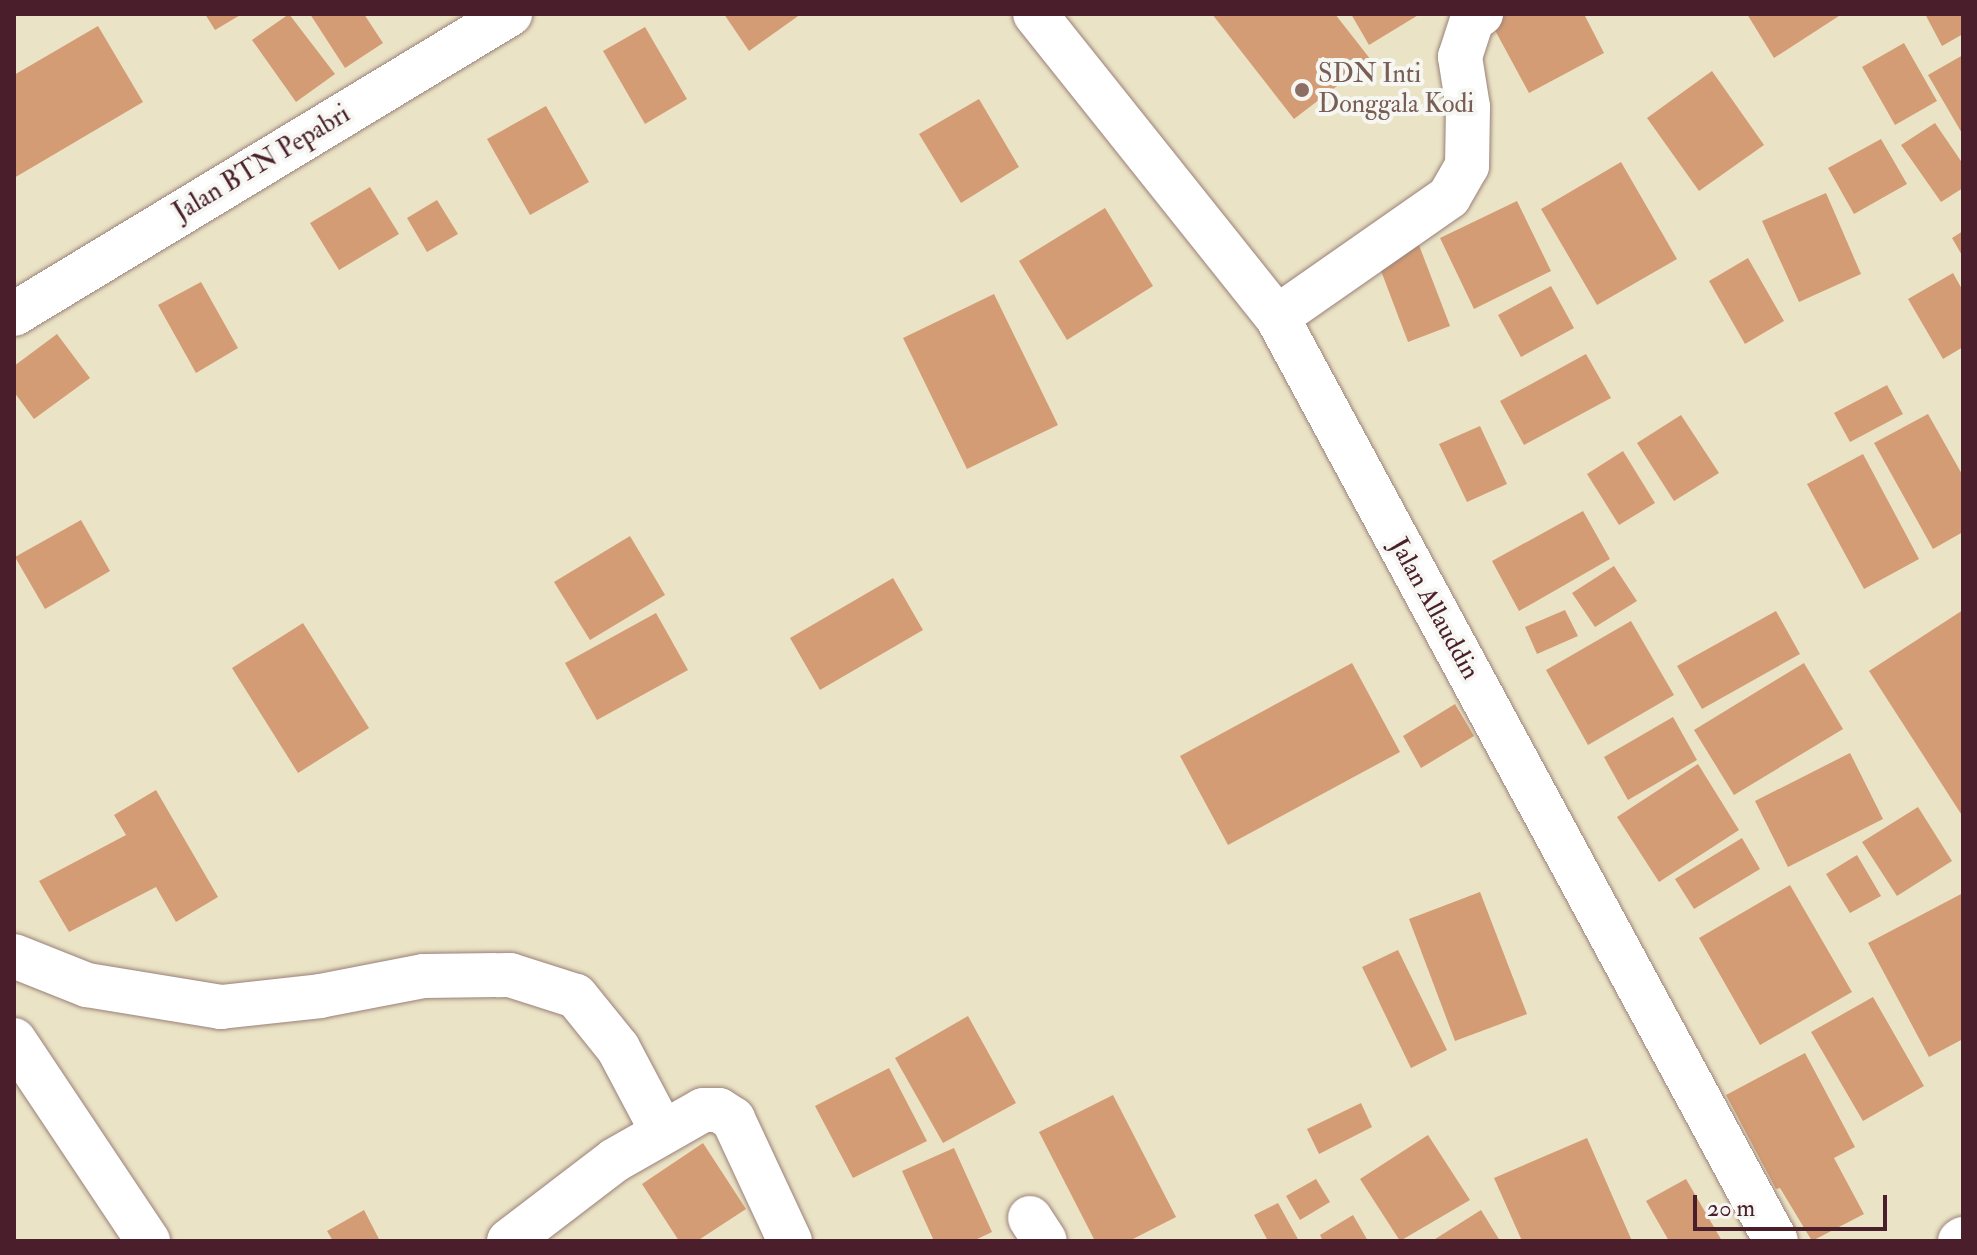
<!DOCTYPE html>
<html>
<head>
<meta charset="utf-8">
<style>
  body { margin:0 }
  #map { position:relative; width:1977px; height:1255px; overflow:hidden; background:#ebe3c6; font-family:"IM FELL Double Pica",serif }
  div>[style] { position:absolute }
  .building>* { inset:0; background:#d39c74 }
  .roads { filter:drop-shadow(0 0 2px #9a8178) drop-shadow(0 0 2px #9a8178) }
  .minor>* { height:44px; margin:-22px; padding:0 22px; transform-origin:22px; border-radius:22px; background:#fff }
  .tertiary>* { height:44px; margin:-22px; padding:0 22px; transform-origin:22px; border-radius:22px; background:#fff }
  .dots>* { width:22px; height:22px; translate:-50% -50%; box-sizing:border-box; border:4px solid #f6f6f2; border-radius:50% }
  span { translate:-50% -50%; white-space:nowrap; text-align:center; line-height:1.15; -webkit-text-stroke:8px #f6f6f2; paint-order:stroke }
  .education-label { font-size:26px; color:#785e54 }
  .left { translate:0 -50%; text-align:left }
  .street-label { font-size:26px; color:#4a1f2b }
  .frame { position:absolute; inset:0; border:16px solid #4a1f2b; pointer-events:none }
  .scale { position:absolute; left:1693px; top:1195px; width:194px; height:36px; box-sizing:border-box; border:4px solid #4a1f2b; border-top:0; padding-left:10px; font-size:24px; line-height:28px; white-space:nowrap; color:#4a1f2b; -webkit-text-stroke:6px #f6f6f2; paint-order:stroke }
</style>
</head>
<body>
<div id="map">
  <div class="building">
    <i style="clip-path:polygon(205px 14px,242px 14px,215px 30px)"></i>
    <i style="clip-path:polygon(289px 14px,335px 74px,296px 102px,252px 40px)"></i>
    <i style="clip-path:polygon(310px 14px,364px 14px,383px 43px,345px 68px)"></i>
    <i style="clip-path:polygon(724px 14px,801px 14px,749px 51px)"></i>
    <i style="clip-path:polygon(1212px 14px,1335px 14px,1371px 60px,1294px 119px)"></i>
    <i style="clip-path:polygon(1351px 14px,1420px 14px,1369px 45px)"></i>
    <i style="clip-path:polygon(1504px 14px,1584px 14px,1604px 53px,1529px 93px,1490px 21px)"></i>
    <i style="clip-path:polygon(1747px 14px,1842px 14px,1774px 58px)"></i>
    <i style="clip-path:polygon(1925px 14px,1963px 14px,1963px 34px,1942px 46px)"></i>
    <i style="clip-path:polygon(98px 26px,143px 102px,14px 178px,14px 75px)"></i>
    <i style="clip-path:polygon(645px 27px,687px 99px,645px 124px,603px 51px)"></i>
    <i style="clip-path:polygon(1904px 43px,1937px 101px,1895px 125px,1862px 67px)"></i>
    <i style="clip-path:polygon(1963px 55px,1963px 135px,1928px 75px)"></i>
    <i style="clip-path:polygon(1712px 71px,1764px 145px,1699px 191px,1647px 118px)"></i>
    <i style="clip-path:polygon(979px 99px,1019px 167px,961px 203px,919px 134px)"></i>
    <i style="clip-path:polygon(546px 106px,589px 182px,530px 215px,487px 139px)"></i>
    <i style="clip-path:polygon(1935px 123px,1963px 164px,1963px 188px,1941px 202px,1901px 145px)"></i>
    <i style="clip-path:polygon(1881px 139px,1907px 184px,1854px 214px,1828px 168px)"></i>
    <i style="clip-path:polygon(1621px 162px,1677px 259px,1597px 305px,1541px 209px)"></i>
    <i style="clip-path:polygon(370px 187px,399px 234px,339px 270px,310px 223px)"></i>
    <i style="clip-path:polygon(1826px 193px,1861px 274px,1799px 302px,1762px 221px)"></i>
    <i style="clip-path:polygon(437px 200px,458px 234px,427px 252px,407px 218px)"></i>
    <i style="clip-path:polygon(1517px 201px,1551px 271px,1474px 309px,1440px 238px)"></i>
    <i style="clip-path:polygon(1105px 208px,1153px 286px,1067px 340px,1019px 261px)"></i>
    <i style="clip-path:polygon(1963px 231px,1963px 257px,1952px 238px)"></i>
    <i style="clip-path:polygon(1417px 240px,1450px 326px,1408px 342px,1375px 255px)"></i>
    <i style="clip-path:polygon(1748px 258px,1784px 321px,1745px 344px,1709px 281px)"></i>
    <i style="clip-path:polygon(1953px 273px,1963px 291px,1963px 347px,1943px 359px,1908px 299px)"></i>
    <i style="clip-path:polygon(201px 282px,238px 348px,196px 373px,158px 305px)"></i>
    <i style="clip-path:polygon(1551px 286px,1574px 328px,1521px 357px,1498px 315px)"></i>
    <i style="clip-path:polygon(994px 294px,1058px 425px,967px 469px,903px 338px)"></i>
    <i style="clip-path:polygon(57px 334px,90px 378px,34px 419px,14px 392px,14px 366px)"></i>
    <i style="clip-path:polygon(1586px 354px,1611px 398px,1524px 445px,1500px 401px)"></i>
    <i style="clip-path:polygon(1887px 385px,1903px 414px,1850px 442px,1834px 413px)"></i>
    <i style="clip-path:polygon(1928px 414px,1963px 476px,1963px 532px,1933px 549px,1874px 443px)"></i>
    <i style="clip-path:polygon(1681px 415px,1719px 473px,1674px 501px,1637px 443px)"></i>
    <i style="clip-path:polygon(1480px 426px,1507px 484px,1467px 502px,1439px 444px)"></i>
    <i style="clip-path:polygon(1623px 451px,1655px 503px,1619px 525px,1587px 474px)"></i>
    <i style="clip-path:polygon(1863px 454px,1919px 559px,1864px 589px,1807px 484px)"></i>
    <i style="clip-path:polygon(1583px 511px,1610px 559px,1519px 611px,1492px 561px)"></i>
    <i style="clip-path:polygon(81px 520px,110px 571px,45px 609px,15px 557px)"></i>
    <i style="clip-path:polygon(630px 536px,665px 595px,590px 640px,554px 582px)"></i>
    <i style="clip-path:polygon(1614px 566px,1637px 601px,1595px 627px,1572px 593px)"></i>
    <i style="clip-path:polygon(893px 578px,923px 630px,820px 690px,790px 638px)"></i>
    <i style="clip-path:polygon(1565px 610px,1578px 636px,1537px 654px,1525px 627px)"></i>
    <i style="clip-path:polygon(1963px 610px,1963px 817px,1869px 671px)"></i>
    <i style="clip-path:polygon(1776px 611px,1800px 654px,1702px 709px,1677px 666px)"></i>
    <i style="clip-path:polygon(656px 613px,688px 670px,597px 720px,565px 663px)"></i>
    <i style="clip-path:polygon(1631px 621px,1674px 695px,1588px 745px,1546px 670px)"></i>
    <i style="clip-path:polygon(303px 623px,369px 728px,298px 773px,232px 668px)"></i>
    <i style="clip-path:polygon(1352px 663px,1400px 752px,1228px 845px,1180px 756px)"></i>
    <i style="clip-path:polygon(1804px 663px,1843px 729px,1734px 795px,1694px 730px)"></i>
    <i style="clip-path:polygon(1455px 704px,1474px 736px,1421px 768px,1403px 736px)"></i>
    <i style="clip-path:polygon(1673px 717px,1697px 760px,1628px 800px,1604px 757px)"></i>
    <i style="clip-path:polygon(1850px 753px,1883px 819px,1788px 867px,1755px 801px)"></i>
    <i style="clip-path:polygon(1698px 764px,1739px 830px,1659px 882px,1617px 817px)"></i>
    <i style="clip-path:polygon(156px 790px,218px 897px,176px 922px,156px 887px,69px 932px,39px 881px,126px 835px,114px 815px)"></i>
    <i style="clip-path:polygon(1918px 807px,1952px 861px,1897px 896px,1862px 842px)"></i>
    <i style="clip-path:polygon(1742px 838px,1760px 869px,1694px 909px,1675px 879px)"></i>
    <i style="clip-path:polygon(1857px 855px,1881px 896px,1850px 913px,1826px 874px)"></i>
    <i style="clip-path:polygon(1790px 885px,1852px 992px,1760px 1045px,1699px 938px)"></i>
    <i style="clip-path:polygon(1480px 892px,1527px 1014px,1455px 1041px,1409px 919px)"></i>
    <i style="clip-path:polygon(1963px 893px,1963px 1039px,1929px 1057px,1868px 943px)"></i>
    <i style="clip-path:polygon(1398px 950px,1447px 1050px,1411px 1068px,1362px 967px)"></i>
    <i style="clip-path:polygon(1873px 997px,1924px 1086px,1863px 1121px,1811px 1032px)"></i>
    <i style="clip-path:polygon(968px 1016px,1016px 1103px,943px 1143px,895px 1058px)"></i>
    <i style="clip-path:polygon(1805px 1053px,1855px 1147px,1834px 1158px,1864px 1214px,1812px 1241px,1780px 1188px,1776px 1189px,1726px 1095px)"></i>
    <i style="clip-path:polygon(889px 1068px,927px 1141px,853px 1178px,815px 1106px)"></i>
    <i style="clip-path:polygon(1113px 1095px,1176px 1217px,1129px 1241px,1095px 1241px,1039px 1132px)"></i>
    <i style="clip-path:polygon(1361px 1103px,1372px 1127px,1319px 1154px,1307px 1129px)"></i>
    <i style="clip-path:polygon(1428px 1135px,1470px 1200px,1400px 1241px,1360px 1179px)"></i>
    <i style="clip-path:polygon(1587px 1138px,1632px 1241px,1522px 1241px,1494px 1178px)"></i>
    <i style="clip-path:polygon(703px 1143px,746px 1209px,697px 1241px,679px 1241px,642px 1184px)"></i>
    <i style="clip-path:polygon(954px 1148px,992px 1232px,973px 1241px,934px 1241px,902px 1171px)"></i>
    <i style="clip-path:polygon(1316px 1179px,1330px 1202px,1300px 1220px,1286px 1196px)"></i>
    <i style="clip-path:polygon(1686px 1179px,1722px 1241px,1669px 1241px,1646px 1201px)"></i>
    <i style="clip-path:polygon(1278px 1203px,1299px 1241px,1268px 1241px,1254px 1215px)"></i>
    <i style="clip-path:polygon(364px 1210px,380px 1241px,333px 1241px,327px 1231px)"></i>
    <i style="clip-path:polygon(1481px 1210px,1500px 1241px,1432px 1241px)"></i>
    <i style="clip-path:polygon(1353px 1215px,1368px 1241px,1323px 1241px,1320px 1235px)"></i>
  </div>
  <div class="roads">
    <div class="minor">
      <i style="left:1035px;top:14px;width:388px;rotate:51.4deg"></i>
      <i style="left:1277px;top:317px;width:1050px;rotate:61.63deg"></i>
      <i style="left:14px;top:314px;width:580px;rotate:-31.17deg"></i>
      <i style="left:1277px;top:317px;width:210px;rotate:-34.9deg"></i>
      <i style="left:1449px;top:197px;width:36px;rotate:-60deg"></i>
      <i style="left:1467px;top:166px;width:59px;rotate:-89deg"></i>
      <i style="left:1468px;top:107px;width:51px;rotate:-99.1deg"></i>
      <i style="left:1460px;top:57px;width:39px;rotate:-72deg"></i>
      <i style="left:1472px;top:20px;width:11px;rotate:-34deg"></i>
      <i style="left:14px;top:956px;width:79px;rotate:21.7deg"></i>
      <i style="left:87px;top:985px;width:136px;rotate:9.3deg"></i>
      <i style="left:221px;top:1007px;width:100px;rotate:-6.3deg"></i>
      <i style="left:320px;top:996px;width:106px;rotate:-10.9deg"></i>
      <i style="left:424px;top:976px;width:86px;rotate:-0.7deg"></i>
      <i style="left:510px;top:975px;width:69px;rotate:17.7deg"></i>
      <i style="left:576px;top:996px;width:67px;rotate:51.1deg"></i>
      <i style="left:618px;top:1048px;width:94px;rotate:62.1deg"></i>
      <i style="left:14px;top:1040px;width:242px;rotate:56.3deg"></i>
      <i style="left:1030px;top:1218px;width:27px;rotate:57deg"></i>
      <i style="left:509px;top:1241px;width:133px;rotate:-37.4deg"></i>
      <i style="left:615px;top:1160px;width:101px;rotate:-29.6deg"></i>
      <i style="left:703px;top:1110px;width:16px"></i>
      <i style="left:719px;top:1110px;width:17px;rotate:33deg"></i>
      <i style="left:733px;top:1119px;width:135px;rotate:65deg"></i>
    </div>
    <div class="tertiary">
      <i style="left:1960px;top:1241px;width:4px;rotate:-34deg"></i>
    </div>
  </div>
  <div class="dots">
    <i style="left:1302px;top:90px;background:#8d6e63"></i>
  </div>
  <div class="education-label">
    <span class="left" style="left:1318px;top:90px">SDN Inti<br>Donggala Kodi</span>
  </div>
  <div class="street-label">
    <span style="left:262px;top:164px;rotate:-31deg">Jalan BTN Pepabri</span>
    <span style="left:1434px;top:609px;rotate:61deg">Jalan Allauddin</span>
  </div>
  <div class="frame"></div>
  <div class="scale">20 m</div>
</div>
</body>
</html>
